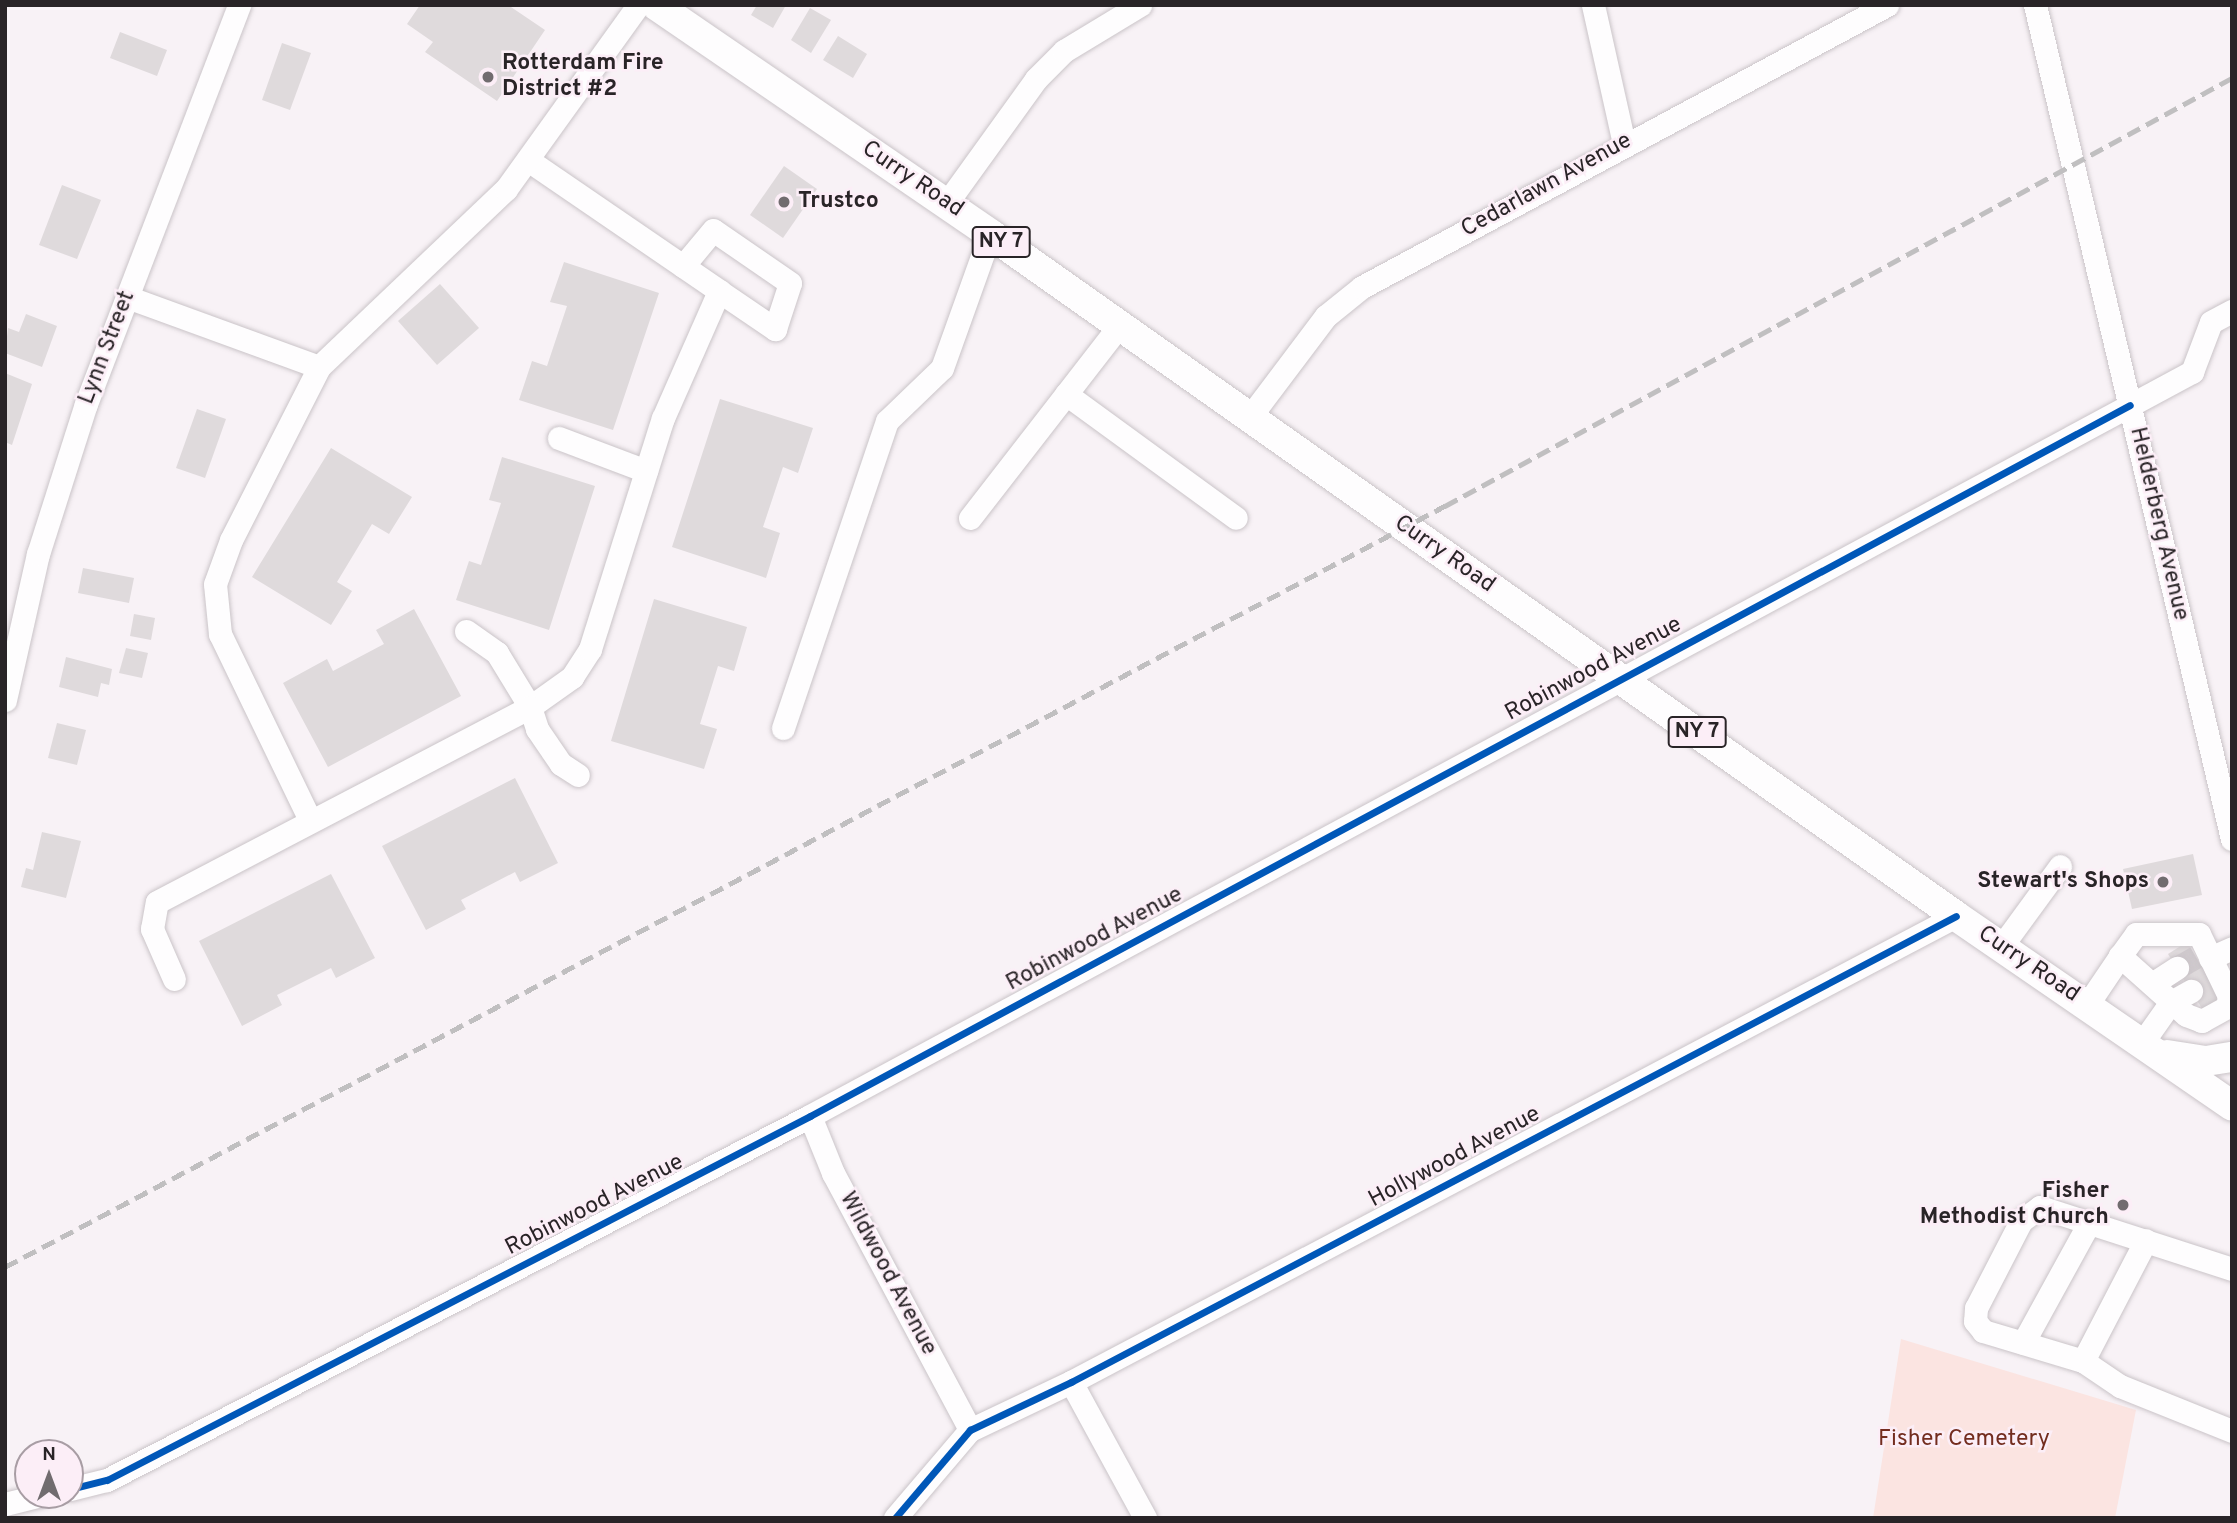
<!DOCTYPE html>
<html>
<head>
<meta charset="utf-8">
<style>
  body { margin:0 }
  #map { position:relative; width:2237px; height:1523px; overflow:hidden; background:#f8f2f6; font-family:Overpass,sans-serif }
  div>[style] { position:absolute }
  .green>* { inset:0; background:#fbe4e1 }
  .building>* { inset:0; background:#dfdadc }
  .minor-tunnel>* { height:23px; margin-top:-11.5px; transform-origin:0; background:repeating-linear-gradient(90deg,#cfc9cd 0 23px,transparent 0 34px) }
  .roads { filter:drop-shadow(0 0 2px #cac4c8) drop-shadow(0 0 2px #cac4c8) }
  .minor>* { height:23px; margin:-11.5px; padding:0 11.5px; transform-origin:11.5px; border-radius:11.5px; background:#fefdfe }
  .major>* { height:30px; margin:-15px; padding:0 15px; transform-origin:15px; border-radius:15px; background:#fefdfe }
  .rail>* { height:5px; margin-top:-2.5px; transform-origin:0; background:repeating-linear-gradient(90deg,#c0bfc0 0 14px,transparent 0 21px) }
  .cycleway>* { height:7px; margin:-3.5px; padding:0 3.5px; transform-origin:3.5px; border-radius:3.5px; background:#0057b8 }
  .dots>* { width:19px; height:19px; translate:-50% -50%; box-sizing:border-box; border:4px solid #fceef7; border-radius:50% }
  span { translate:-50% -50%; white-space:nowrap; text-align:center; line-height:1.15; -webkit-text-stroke:5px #fceef7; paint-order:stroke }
  .shield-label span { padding:2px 5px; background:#fceef7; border:2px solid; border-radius:5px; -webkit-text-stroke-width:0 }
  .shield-label { font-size:21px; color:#292427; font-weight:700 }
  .poi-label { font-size:23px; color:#292427; font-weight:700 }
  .left { translate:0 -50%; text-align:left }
  .right { translate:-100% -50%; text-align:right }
  .street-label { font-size:23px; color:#292427 }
  .park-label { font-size:23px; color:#732d1f }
  .frame { position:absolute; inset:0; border:7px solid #292427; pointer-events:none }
  .north { position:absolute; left:14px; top:1439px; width:70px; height:70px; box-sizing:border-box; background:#fceef7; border:2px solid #a89da4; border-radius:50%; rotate:0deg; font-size:19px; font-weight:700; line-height:28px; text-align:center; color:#292427 }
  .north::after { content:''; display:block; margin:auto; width:24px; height:32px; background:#716c6f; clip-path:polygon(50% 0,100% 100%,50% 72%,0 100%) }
</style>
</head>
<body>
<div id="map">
  <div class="green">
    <i style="clip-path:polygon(1901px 1339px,2136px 1410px,2115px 1518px,1873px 1518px)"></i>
  </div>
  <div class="building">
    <i style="clip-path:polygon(420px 5px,508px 5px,545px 30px,497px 101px,425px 52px,433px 42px,407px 24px)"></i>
    <i style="clip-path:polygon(757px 5px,786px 5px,773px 28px,751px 15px)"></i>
    <i style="clip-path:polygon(810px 8px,831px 20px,811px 53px,791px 40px)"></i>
    <i style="clip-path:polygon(120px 32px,167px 50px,157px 76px,110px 58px)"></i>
    <i style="clip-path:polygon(838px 36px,867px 54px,853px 78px,823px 60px)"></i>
    <i style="clip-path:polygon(282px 43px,311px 53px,290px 110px,262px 100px)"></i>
    <i style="clip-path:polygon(784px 166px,817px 189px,783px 238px,750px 215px)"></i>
    <i style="clip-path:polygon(62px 185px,101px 200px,77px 259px,39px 245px)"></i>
    <i style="clip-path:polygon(564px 262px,659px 293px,613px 430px,519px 400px,532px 361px,547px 366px,567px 306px,550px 302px)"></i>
    <i style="clip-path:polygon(440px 284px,479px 328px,437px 365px,398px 321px)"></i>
    <i style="clip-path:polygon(26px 314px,57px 326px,42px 367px,5px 353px,8px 328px,19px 332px)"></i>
    <i style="clip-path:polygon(5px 373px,32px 384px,12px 445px,5px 442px)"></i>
    <i style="clip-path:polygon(720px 399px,813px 428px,798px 473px,783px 467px,763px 527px,780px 533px,766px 578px,672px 547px)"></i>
    <i style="clip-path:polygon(197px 409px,226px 419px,205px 478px,176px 468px)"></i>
    <i style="clip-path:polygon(331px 448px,412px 497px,389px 534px,372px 524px,337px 582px,352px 591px,331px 625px,252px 577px)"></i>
    <i style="clip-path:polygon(502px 457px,595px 486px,549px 630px,456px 600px,469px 561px,481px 565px,501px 503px,489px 500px)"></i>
    <i style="clip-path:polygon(83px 568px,134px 578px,129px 603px,78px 593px)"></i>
    <i style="clip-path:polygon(654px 599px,747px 627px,734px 671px,718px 666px,700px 724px,717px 729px,704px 769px,611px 741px)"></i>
    <i style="clip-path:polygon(414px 609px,461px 696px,328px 767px,283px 683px,327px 659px,333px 671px,384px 644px,376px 630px)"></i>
    <i style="clip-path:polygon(134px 614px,155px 618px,151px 640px,130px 636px)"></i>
    <i style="clip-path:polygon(126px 648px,148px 653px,142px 678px,119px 673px)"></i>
    <i style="clip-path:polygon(66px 657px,112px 669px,109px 685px,101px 683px,98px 697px,59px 687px)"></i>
    <i style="clip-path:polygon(57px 723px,86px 730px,77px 765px,48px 758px)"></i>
    <i style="clip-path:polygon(515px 778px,558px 863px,520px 882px,515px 872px,461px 900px,466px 909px,426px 930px,382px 846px)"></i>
    <i style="clip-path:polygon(42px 832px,81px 841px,66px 898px,21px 887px,26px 868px,33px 870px)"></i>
    <i style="clip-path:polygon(2193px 854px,2202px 895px,2132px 909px,2123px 869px)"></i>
    <i style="clip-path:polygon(331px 874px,375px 958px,336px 978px,331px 968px,277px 995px,282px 1005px,242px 1026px,199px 941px)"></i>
    <i style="clip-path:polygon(2187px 942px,2222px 999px,2203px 1010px,2168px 954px)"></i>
  </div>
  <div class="minor-tunnel">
    <i style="left:2177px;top:968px;width:22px;rotate:-30deg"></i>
  </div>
  <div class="roads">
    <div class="minor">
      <i style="left:1593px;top:5px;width:142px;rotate:77.4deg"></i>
      <i style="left:2035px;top:5px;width:857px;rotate:76.71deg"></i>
      <i style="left:528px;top:160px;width:232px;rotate:34.4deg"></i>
      <i style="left:719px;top:291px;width:68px;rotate:34.2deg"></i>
      <i style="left:775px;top:329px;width:48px;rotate:-71.9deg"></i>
      <i style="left:790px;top:283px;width:93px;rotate:-145.5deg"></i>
      <i style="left:713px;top:230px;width:47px;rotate:129.8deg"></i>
      <i style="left:946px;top:204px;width:154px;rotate:-54.2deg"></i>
      <i style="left:1036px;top:79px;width:40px;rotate:-45deg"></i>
      <i style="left:1064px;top:51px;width:89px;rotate:-31.2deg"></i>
      <i style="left:127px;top:297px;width:204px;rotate:20deg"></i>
      <i style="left:319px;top:367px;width:258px;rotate:-43.6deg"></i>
      <i style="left:506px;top:189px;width:226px;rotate:-54.3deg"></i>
      <i style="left:1066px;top:394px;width:210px;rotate:36.1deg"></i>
      <i style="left:1249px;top:418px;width:128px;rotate:-53deg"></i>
      <i style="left:1326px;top:316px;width:46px;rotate:-38.9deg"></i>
      <i style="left:1362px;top:287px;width:596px;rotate:-28.24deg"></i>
      <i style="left:559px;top:438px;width:93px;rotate:20.8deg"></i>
      <i style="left:970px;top:518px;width:243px;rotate:-52.2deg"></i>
      <i style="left:466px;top:631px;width:38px;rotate:35deg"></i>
      <i style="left:497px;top:653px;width:63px;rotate:58.6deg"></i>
      <i style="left:530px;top:707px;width:52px;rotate:-35.5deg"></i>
      <i style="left:572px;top:677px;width:33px;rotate:-57deg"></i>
      <i style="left:590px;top:649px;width:242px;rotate:-72.5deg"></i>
      <i style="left:663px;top:418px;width:139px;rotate:-66.2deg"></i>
      <i style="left:5px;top:700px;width:150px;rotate:-77.3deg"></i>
      <i style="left:38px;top:554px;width:157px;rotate:-72.3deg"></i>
      <i style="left:86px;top:404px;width:427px;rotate:-69deg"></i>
      <i style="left:783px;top:728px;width:324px;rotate:-71.3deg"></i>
      <i style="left:887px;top:421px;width:76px;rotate:-43.9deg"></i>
      <i style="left:942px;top:368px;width:142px;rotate:-70.3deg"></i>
      <i style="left:310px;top:820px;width:207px;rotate:-115.8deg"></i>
      <i style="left:220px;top:634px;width:50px;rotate:-95.7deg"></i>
      <i style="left:215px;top:584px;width:47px;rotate:-70deg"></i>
      <i style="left:231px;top:540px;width:194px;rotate:-63deg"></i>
      <i style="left:2001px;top:947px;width:100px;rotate:-53.9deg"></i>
      <i style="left:2210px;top:958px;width:24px;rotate:-24deg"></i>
      <i style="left:174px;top:979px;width:55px;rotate:-113.7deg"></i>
      <i style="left:152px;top:929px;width:27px;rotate:-80deg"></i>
      <i style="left:157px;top:902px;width:421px;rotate:-27.6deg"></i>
      <i style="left:530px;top:707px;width:23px;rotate:72deg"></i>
      <i style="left:537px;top:729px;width:42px;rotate:55.6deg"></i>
      <i style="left:561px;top:764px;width:20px;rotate:33deg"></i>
      <i style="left:2152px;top:984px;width:30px;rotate:-33deg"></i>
      <i style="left:2087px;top:1005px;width:59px;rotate:-56deg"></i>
      <i style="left:2120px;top:956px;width:27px;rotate:-54deg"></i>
      <i style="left:2136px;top:934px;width:63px"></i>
      <i style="left:2199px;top:934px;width:69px;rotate:64.2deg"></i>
      <i style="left:2229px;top:996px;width:11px;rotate:100deg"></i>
      <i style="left:2227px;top:1007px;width:29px;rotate:151deg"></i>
      <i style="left:2202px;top:1021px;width:17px;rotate:-159deg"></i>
      <i style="left:2186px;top:1015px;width:89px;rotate:-138.2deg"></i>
      <i style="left:2142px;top:1043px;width:50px;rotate:-54.7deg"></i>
      <i style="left:2171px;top:1002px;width:23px;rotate:-29deg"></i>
      <i style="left:810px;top:1116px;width:61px;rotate:68deg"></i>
      <i style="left:833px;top:1173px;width:291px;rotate:61.9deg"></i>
      <i style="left:2232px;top:1269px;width:202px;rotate:-162.1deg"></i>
      <i style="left:2040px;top:1207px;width:24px;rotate:144deg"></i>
      <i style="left:2021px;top:1221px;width:98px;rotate:117.3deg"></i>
      <i style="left:1976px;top:1308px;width:13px;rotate:94deg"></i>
      <i style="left:1975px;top:1321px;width:13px;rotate:51deg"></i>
      <i style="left:1983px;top:1331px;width:104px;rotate:16.7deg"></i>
      <i style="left:2083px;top:1361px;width:45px;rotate:34deg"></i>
      <i style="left:2120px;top:1386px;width:121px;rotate:21.9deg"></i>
      <i style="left:2023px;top:1343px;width:139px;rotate:-61.2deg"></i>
      <i style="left:2083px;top:1361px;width:136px;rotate:-62.5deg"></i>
      <i style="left:1071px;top:1382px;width:155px;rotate:61.4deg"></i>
      <i style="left:70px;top:1489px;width:38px;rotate:-14deg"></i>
      <i style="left:107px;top:1480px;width:792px;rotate:-27.37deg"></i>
      <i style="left:810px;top:1116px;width:1570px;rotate:-28.3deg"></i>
      <i style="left:2192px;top:372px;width:53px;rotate:-69.2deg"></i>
      <i style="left:2211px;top:322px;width:24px;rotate:-28deg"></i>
      <i style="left:5px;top:1504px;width:38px;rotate:-14deg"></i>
      <i style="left:895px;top:1518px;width:116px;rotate:-49.6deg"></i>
      <i style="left:970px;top:1430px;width:112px;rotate:-25.4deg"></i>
      <i style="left:1071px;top:1382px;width:1000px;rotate:-27.77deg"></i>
    </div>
    <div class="major">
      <i style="left:656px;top:5px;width:405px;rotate:34.4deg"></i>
      <i style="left:990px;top:234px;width:1182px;rotate:35.22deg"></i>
      <i style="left:1956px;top:916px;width:335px;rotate:34.5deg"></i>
      <i style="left:2167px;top:1055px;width:39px;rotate:9deg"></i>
      <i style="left:2206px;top:1061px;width:26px;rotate:-9deg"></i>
    </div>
  </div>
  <div class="rail">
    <i style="left:5px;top:1267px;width:1629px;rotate:-27.86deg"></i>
    <i style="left:1445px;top:506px;width:896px;rotate:-28.54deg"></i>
  </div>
  <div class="cycleway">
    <i style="left:70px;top:1489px;width:38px;rotate:-14deg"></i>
    <i style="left:107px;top:1480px;width:792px;rotate:-27.37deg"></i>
    <i style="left:810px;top:1116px;width:1499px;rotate:-28.31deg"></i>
    <i style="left:895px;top:1518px;width:116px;rotate:-49.6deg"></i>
    <i style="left:970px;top:1430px;width:112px;rotate:-25.4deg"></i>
    <i style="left:1071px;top:1382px;width:1000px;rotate:-27.77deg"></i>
  </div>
  <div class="dots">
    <i style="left:488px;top:77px;background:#716c6f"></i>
    <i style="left:784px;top:202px;background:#716c6f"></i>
    <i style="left:2163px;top:882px;background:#716c6f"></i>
    <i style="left:2123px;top:1205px;background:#716c6f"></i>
  </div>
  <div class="shield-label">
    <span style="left:1001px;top:242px">NY 7</span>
    <span style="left:1697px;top:732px">NY 7</span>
  </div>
  <div class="poi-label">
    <span class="left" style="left:502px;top:77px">Rotterdam Fire<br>District #2</span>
    <span class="left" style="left:798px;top:202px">Trustco</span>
    <span class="right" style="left:2149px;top:882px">Stewart's Shops</span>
    <span class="right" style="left:2109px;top:1205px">Fisher<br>Methodist Church</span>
  </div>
  <div class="street-label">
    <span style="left:912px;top:180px;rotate:34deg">Curry Road</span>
    <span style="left:1547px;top:186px;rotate:-29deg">Cedarlawn Avenue</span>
    <span style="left:108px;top:348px;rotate:-69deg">Lynn Street</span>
    <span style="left:2158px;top:524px;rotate:77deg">Helderberg Avenue</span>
    <span style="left:1444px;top:555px;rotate:35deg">Curry Road</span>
    <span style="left:1594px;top:670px;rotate:-28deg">Robinwood Avenue</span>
    <span style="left:1095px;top:940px;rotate:-28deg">Robinwood Avenue</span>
    <span style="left:2028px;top:965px;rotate:34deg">Curry Road</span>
    <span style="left:1455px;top:1158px;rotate:-28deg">Hollywood Avenue</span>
    <span style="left:595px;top:1206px;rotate:-27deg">Robinwood Avenue</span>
    <span style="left:887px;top:1274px;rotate:62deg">Wildwood Avenue</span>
  </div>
  <div class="park-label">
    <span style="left:1964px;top:1440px">Fisher Cemetery</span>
  </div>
  <div class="frame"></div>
  <div class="north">N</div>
</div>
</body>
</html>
